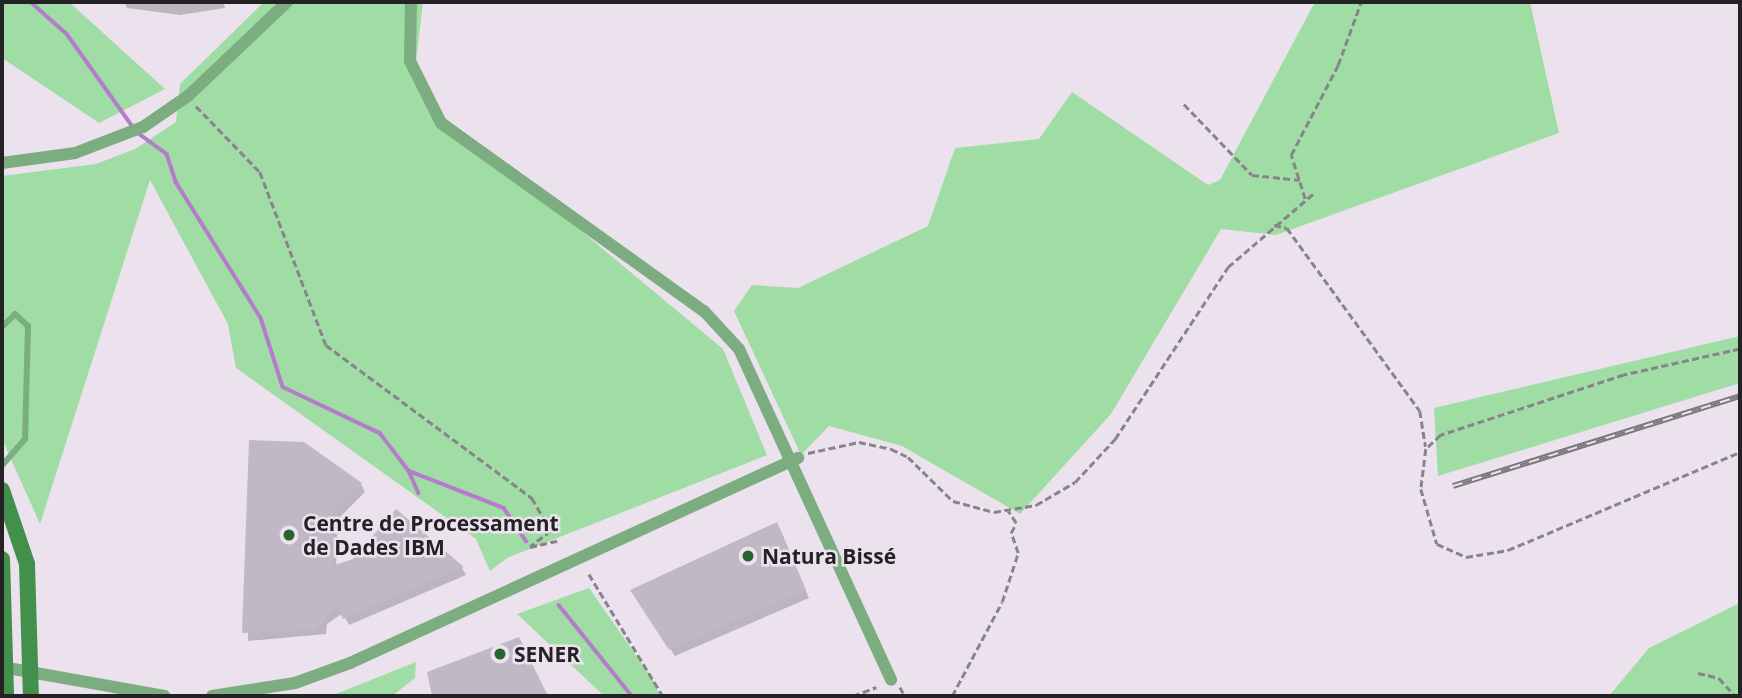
<!DOCTYPE html>
<html>
<head>
<meta charset="utf-8">
<style>
  body { margin:0 }
  #map { position:relative; width:1742px; height:698px; overflow:hidden; background:#ebe2ee; font-family:"Open Sans",sans-serif }
  div>[style] { position:absolute }
  .green>* { inset:0; background:#9fdda4 }
  .shadow>* { inset:0; background:#0003 }
  .stream>* { height:3.5px; margin:-1.75px; padding:0 1.75px; transform-origin:1.75px; border-radius:1.75px; background:#b47cca }
  .building>* { inset:0; background:#c0b8c4 }
  .path>* { height:2.5px; margin-top:-1.25px; transform-origin:0; background:repeating-linear-gradient(90deg,#89838b 0 7px,transparent 0 10.5px) }
  .lane>* { height:6px; margin:-3px; padding:0 3px; transform-origin:3px; border-radius:3px; background:#7cad80 }
  .street>* { height:12px; margin:-6px; padding:0 6px; transform-origin:6px; border-radius:6px; background:#7cad80 }
  .secondary>* { height:16px; margin:-8px; padding:0 8px; transform-origin:8px; border-radius:8px; background:#42904c }
  .rail>* { height:6px; margin-top:-3px; transform-origin:0; background:repeating-linear-gradient(90deg,#ebe2ee 0 10px,#7c767d 0 20px); box-sizing:border-box; border-block:2px solid #7c767d }
  .dots>* { width:19px; height:19px; translate:-50% -50%; box-sizing:border-box; border:4px solid #ebe2ee; border-radius:50% }
  span { translate:-50% -50%; white-space:nowrap; text-align:center; line-height:1.15; -webkit-text-stroke:5px #ebe2ee; paint-order:stroke }
  .poi-label { font-size:21px; color:#252226; font-weight:700 }
  .left { translate:0 -50%; text-align:left }
  .frame { position:absolute; inset:0; border:4px solid #252226; pointer-events:none }
</style>
</head>
<body>
<div id="map">
  <div class="green">
    <i style="clip-path:polygon(2px 2px,69px 2px,165px 89px,99px 123px,2px 58px)"></i>
    <i style="clip-path:polygon(264px 2px,423px 2px,415px 70px,443px 116px,723px 349px,767px 455px,507px 558px,490px 571px,476px 539px,236px 368px,228px 324px,150px 180px,40px 524px,2px 439px,2px 176px,96px 164px,135px 149px,176px 122px,180px 84px)"></i>
    <i style="clip-path:polygon(1315px 2px,1530px 2px,1559px 133px,1276px 235px,1221px 229px,1111px 414px,1020px 514px,902px 446px,829px 426px,801px 455px,734px 311px,752px 285px,798px 288px,928px 226px,955px 148px,1039px 139px,1072px 92px,1208px 185px,1220px 180px)"></i>
    <i style="clip-path:polygon(1740px 336px,1740px 383px,1438px 476px,1434px 408px)"></i>
    <i style="clip-path:polygon(589px 588px,652px 678px,660px 696px,604px 696px,517px 614px)"></i>
    <i style="clip-path:polygon(1740px 603px,1740px 696px,1609px 696px,1649px 648px)"></i>
    <i style="clip-path:polygon(416px 662px,415px 678px,392px 696px,331px 696px)"></i>
  </div>
  <div class="shadow">
    <i style="clip-path:polygon(124px 2px,223px 2px,225px 8px,180px 15px,127px 8px)"></i>
    <i style="clip-path:polygon(250px 442px,361px 484px,365px 492px,338px 519px,336px 567px,462px 568px,466px 575px,349px 625px,343px 613px,327px 624px,326px 634px,248px 641px)"></i>
    <i style="clip-path:polygon(781px 531px,809px 598px,675px 656px,637px 598px)"></i>
    <i style="clip-path:polygon(523px 646px,547px 696px,434px 696px,429px 673px)"></i>
  </div>
  <div class="stream">
    <i style="left:31px;top:2px;width:48px;rotate:41.6deg"></i>
    <i style="left:67px;top:34px;width:114px;rotate:54.6deg"></i>
    <i style="left:138px;top:133px;width:36px;rotate:36deg"></i>
    <i style="left:167px;top:154px;width:29px;rotate:72deg"></i>
    <i style="left:176px;top:182px;width:160px;rotate:58deg"></i>
    <i style="left:261px;top:318px;width:72px;rotate:72.3deg"></i>
    <i style="left:283px;top:387px;width:107px;rotate:25.4deg"></i>
    <i style="left:380px;top:433px;width:48px;rotate:52.7deg"></i>
    <i style="left:409px;top:471px;width:102px;rotate:21.3deg"></i>
    <i style="left:504px;top:508px;width:40px;rotate:56deg"></i>
    <i style="left:409px;top:471px;width:24px;rotate:66deg"></i>
    <i style="left:559px;top:605px;width:117px;rotate:51.3deg"></i>
  </div>
  <div class="building">
    <i style="clip-path:polygon(249px 440px,304px 442px,362px 483px,334px 510px,332px 566px,353px 559px,396px 509px,464px 567px,343px 619px,337px 606px,315px 630px,242px 633px)"></i>
    <i style="clip-path:polygon(777px 522px,806px 590px,669px 650px,630px 590px)"></i>
    <i style="clip-path:polygon(519px 637px,548px 696px,432px 696px,427px 672px)"></i>
  </div>
  <div class="path">
    <i style="left:1184px;top:104px;width:98px;rotate:46.2deg"></i>
    <i style="left:1252px;top:175px;width:48px;rotate:5.9deg"></i>
    <i style="left:196px;top:106px;width:92px;rotate:45.9deg"></i>
    <i style="left:260px;top:172px;width:185px;rotate:69.1deg"></i>
    <i style="left:326px;top:345px;width:257px;rotate:36.6deg"></i>
    <i style="left:532px;top:498px;width:38px;rotate:60deg"></i>
    <i style="left:551px;top:531px;width:26px;rotate:143deg"></i>
    <i style="left:530px;top:547px;width:28px;rotate:-13deg"></i>
    <i style="left:1305px;top:199px;width:46px;rotate:-107.7deg"></i>
    <i style="left:1291px;top:155px;width:102px;rotate:-62.4deg"></i>
    <i style="left:1338px;top:65px;width:67px;rotate:-69.9deg"></i>
    <i style="left:1274px;top:225px;width:13px;rotate:13deg"></i>
    <i style="left:1287px;top:228px;width:226px;rotate:54deg"></i>
    <i style="left:1420px;top:411px;width:36px;rotate:81deg"></i>
    <i style="left:1740px;top:349px;width:119px;rotate:167.4deg"></i>
    <i style="left:1624px;top:375px;width:193px;rotate:161.8deg"></i>
    <i style="left:1441px;top:435px;width:21px;rotate:137deg"></i>
    <i style="left:1426px;top:449px;width:40px;rotate:97.1deg"></i>
    <i style="left:1421px;top:489px;width:57px;rotate:73.8deg"></i>
    <i style="left:1437px;top:544px;width:32px;rotate:24deg"></i>
    <i style="left:1466px;top:557px;width:43px;rotate:-9.5deg"></i>
    <i style="left:1508px;top:550px;width:252px;rotate:-22.9deg"></i>
    <i style="left:808px;top:453px;width:52px;rotate:-12.2deg"></i>
    <i style="left:859px;top:442px;width:33px;rotate:12deg"></i>
    <i style="left:891px;top:449px;width:19px;rotate:25deg"></i>
    <i style="left:908px;top:457px;width:63px;rotate:44.4deg"></i>
    <i style="left:953px;top:501px;width:42px;rotate:15deg"></i>
    <i style="left:994px;top:512px;width:43px;rotate:-9.5deg"></i>
    <i style="left:1036px;top:505px;width:45px;rotate:-30.5deg"></i>
    <i style="left:1075px;top:482px;width:59px;rotate:-47.1deg"></i>
    <i style="left:1115px;top:439px;width:206px;rotate:-56.7deg"></i>
    <i style="left:1228px;top:267px;width:113px;rotate:-40.7deg"></i>
    <i style="left:589px;top:574px;width:143px;rotate:58.8deg"></i>
    <i style="left:1698px;top:673px;width:22px;rotate:13deg"></i>
    <i style="left:1719px;top:678px;width:24px;rotate:48deg"></i>
    <i style="left:900px;top:687px;width:10px;rotate:61deg"></i>
    <i style="left:853px;top:696px;width:25px;rotate:-21deg"></i>
    <i style="left:952px;top:696px;width:106px;rotate:-62deg"></i>
    <i style="left:1002px;top:602px;width:52px;rotate:-71.9deg"></i>
    <i style="left:1018px;top:553px;width:21px;rotate:-109deg"></i>
    <i style="left:1011px;top:533px;width:11px;rotate:-63deg"></i>
    <i style="left:1016px;top:523px;width:14px;rotate:-124deg"></i>
  </div>
  <div class="lane">
    <i style="left:2px;top:327px;width:18px;rotate:-45deg"></i>
    <i style="left:15px;top:314px;width:18px;rotate:43deg"></i>
    <i style="left:28px;top:326px;width:113px;rotate:91.5deg"></i>
    <i style="left:25px;top:439px;width:35px;rotate:131deg"></i>
  </div>
  <div class="street">
    <i style="left:411px;top:2px;width:59px;rotate:91deg"></i>
    <i style="left:410px;top:61px;width:69px;rotate:63.4deg"></i>
    <i style="left:441px;top:123px;width:323px;rotate:35.6deg"></i>
    <i style="left:704px;top:311px;width:52px;rotate:47.4deg"></i>
    <i style="left:739px;top:349px;width:364px;rotate:65.3deg"></i>
    <i style="left:2px;top:163px;width:74px;rotate:-7.8deg"></i>
    <i style="left:75px;top:153px;width:73px;rotate:-20.9deg"></i>
    <i style="left:143px;top:127px;width:55px;rotate:-34.6deg"></i>
    <i style="left:188px;top:96px;width:137px;rotate:-43.5deg"></i>
    <i style="left:2px;top:667px;width:165px;rotate:10.1deg"></i>
    <i style="left:212px;top:696px;width:84px;rotate:-8.9deg"></i>
    <i style="left:295px;top:683px;width:59px;rotate:-20deg"></i>
    <i style="left:350px;top:663px;width:493px;rotate:-24.6deg"></i>
  </div>
  <div class="secondary">
    <i style="left:2px;top:490px;width:78px;rotate:71.3deg"></i>
    <i style="left:27px;top:564px;width:132px;rotate:88.3deg"></i>
    <i style="left:2px;top:559px;width:137px;rotate:88.3deg"></i>
  </div>
  <div class="rail">
    <i style="left:1453px;top:486px;width:301px;rotate:-17.4deg"></i>
  </div>
  <div class="dots">
    <i style="left:289px;top:535px;background:#25652f"></i>
    <i style="left:748px;top:556px;background:#25652f"></i>
    <i style="left:500px;top:654px;background:#25652f"></i>
  </div>
  <div class="poi-label">
    <span class="left" style="left:303px;top:535px">Centre de Processament<br>de Dades IBM</span>
    <span class="left" style="left:762px;top:556px">Natura Bissé</span>
    <span class="left" style="left:514px;top:654px">SENER</span>
  </div>
  <div class="frame"></div>
</div>
</body>
</html>
